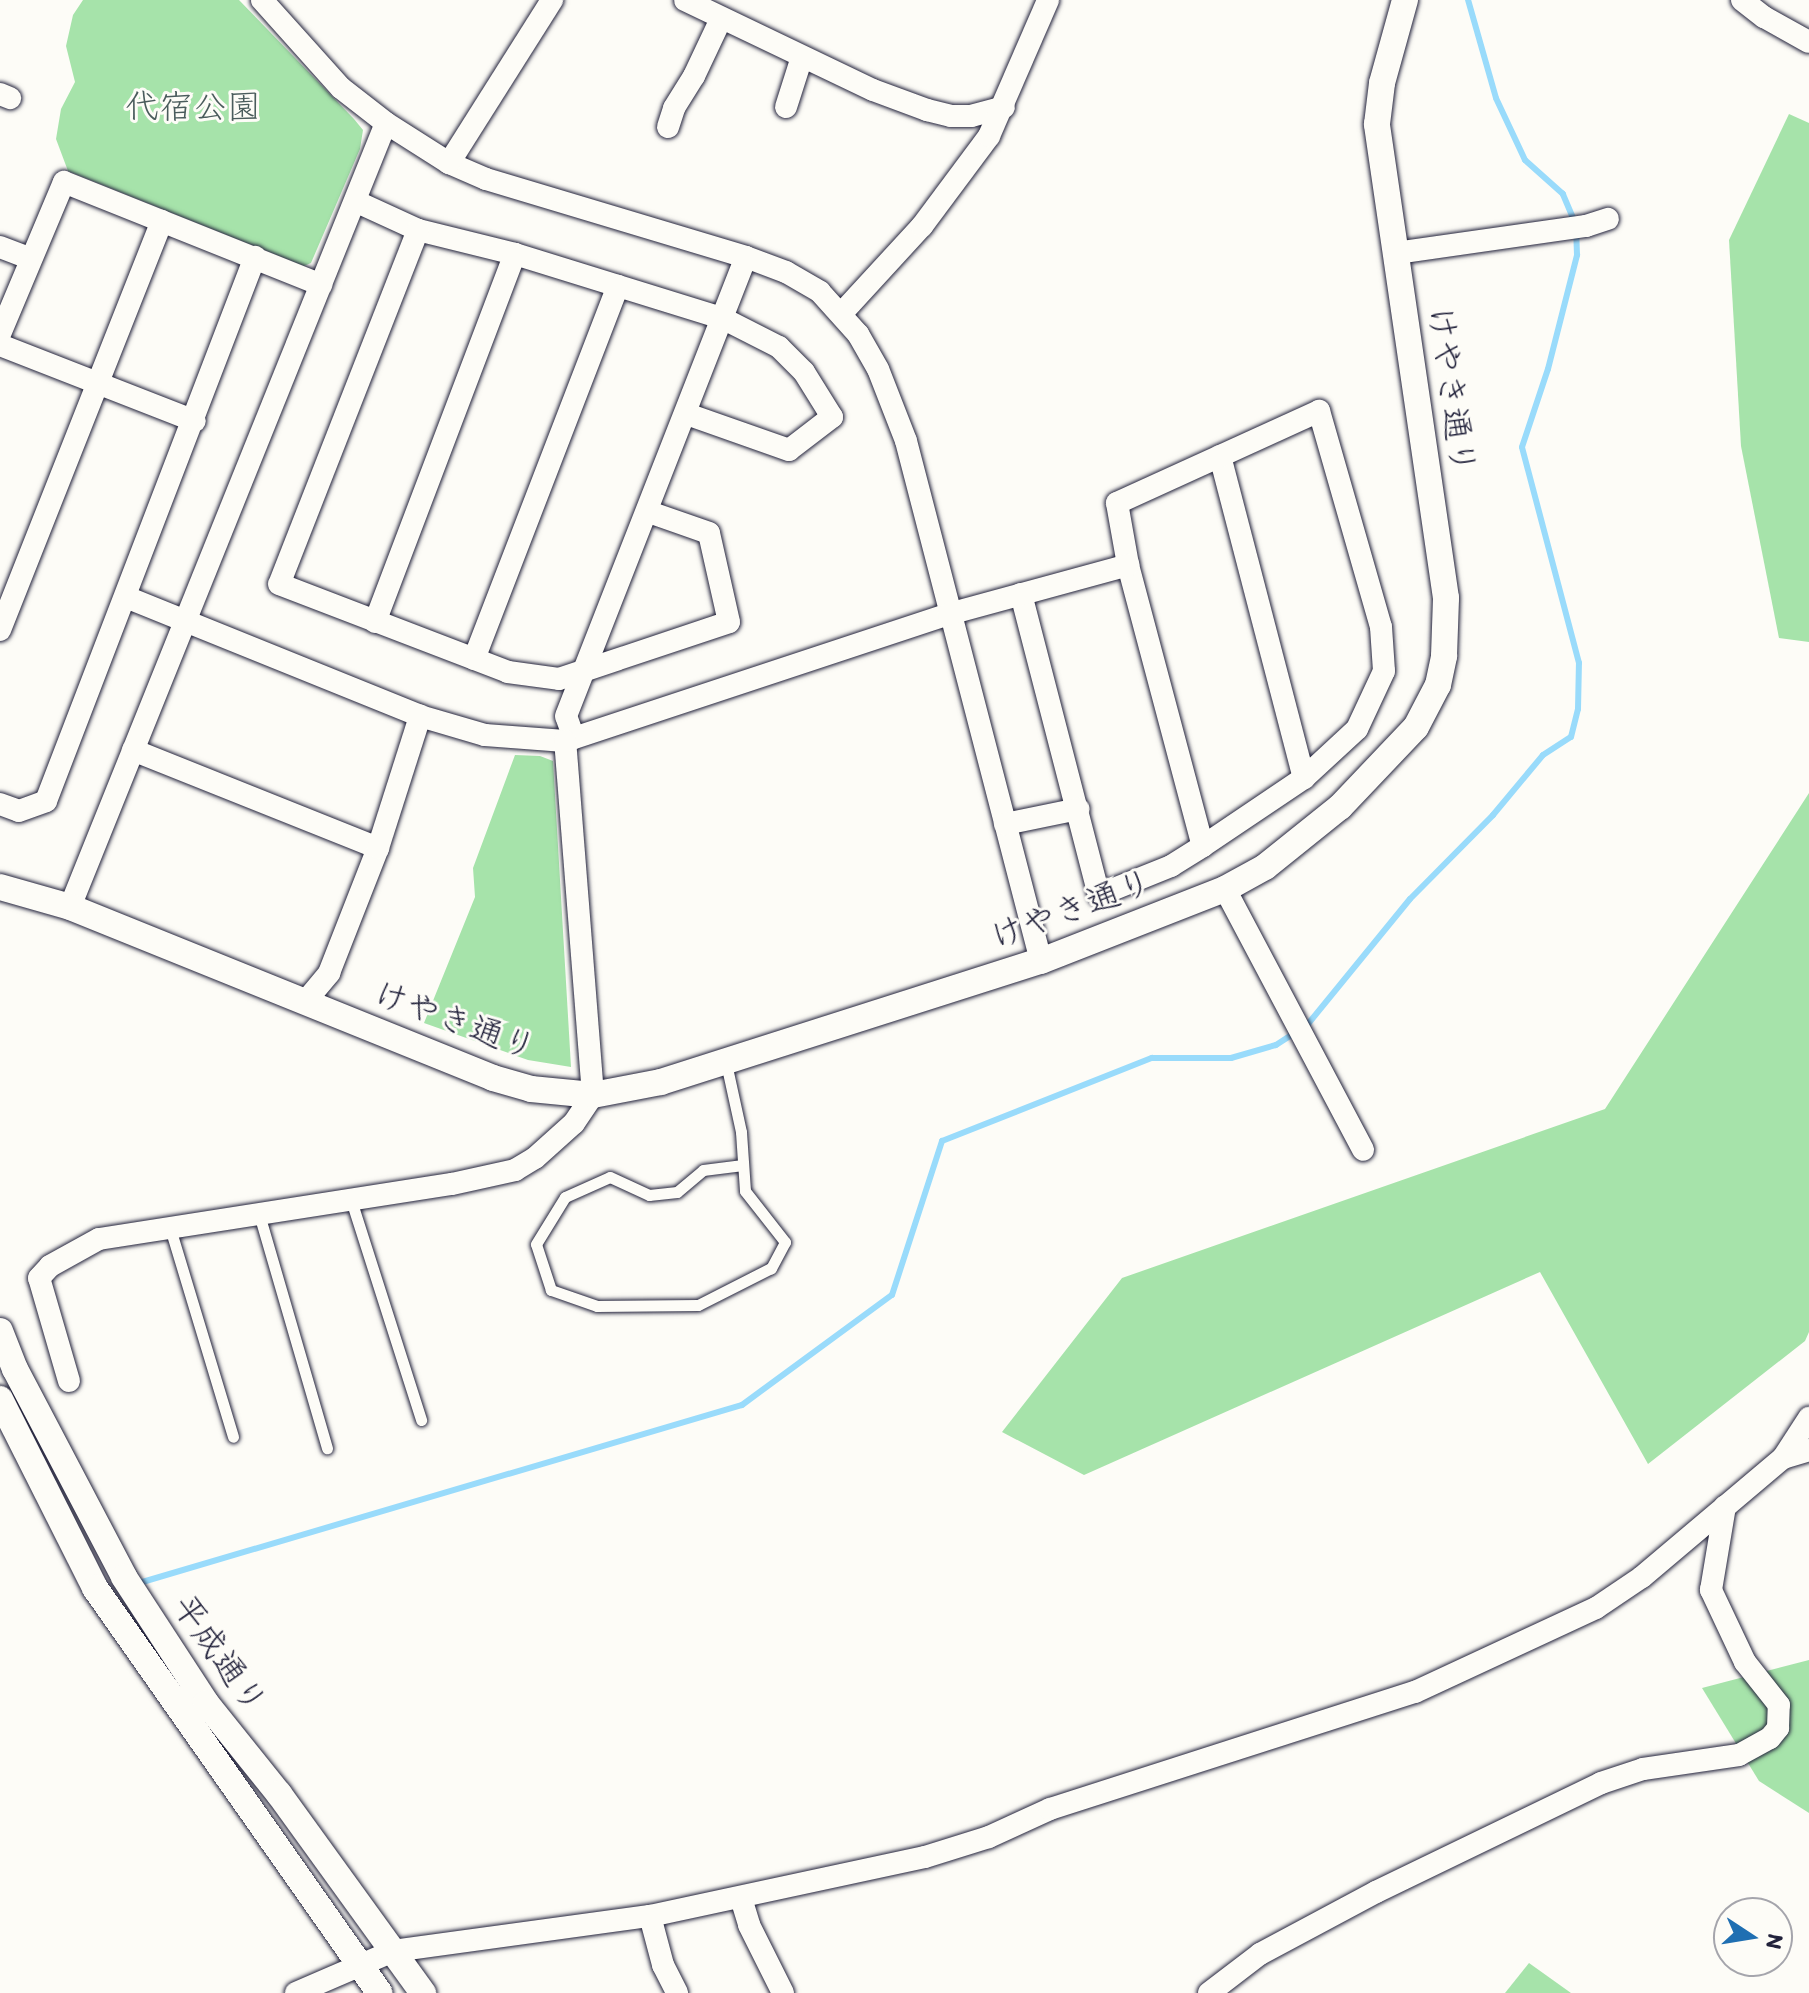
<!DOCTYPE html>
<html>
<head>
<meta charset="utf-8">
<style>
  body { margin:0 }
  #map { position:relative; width:1809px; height:1993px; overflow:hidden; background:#fdfcf7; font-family:Itim,"Klee One",sans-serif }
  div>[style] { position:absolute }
  .green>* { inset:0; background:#a6e3aa }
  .stream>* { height:6px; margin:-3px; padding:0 3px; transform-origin:3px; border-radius:3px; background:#99dbfb }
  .roads { filter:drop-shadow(0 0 2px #22223b) drop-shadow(0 0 2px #22223b) }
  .service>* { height:11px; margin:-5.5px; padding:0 5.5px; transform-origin:5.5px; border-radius:5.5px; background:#fdfcf7 }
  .minor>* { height:22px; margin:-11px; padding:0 11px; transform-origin:11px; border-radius:11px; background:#fdfcf7 }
  .tertiary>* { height:26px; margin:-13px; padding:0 13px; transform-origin:13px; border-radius:13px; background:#fdfcf7 }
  span { translate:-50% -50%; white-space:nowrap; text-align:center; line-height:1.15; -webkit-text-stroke:6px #fdfcf7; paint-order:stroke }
  .park-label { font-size:34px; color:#4a5c5c }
  .street-label { font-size:34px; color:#22223b }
  .north { position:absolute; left:1713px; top:1897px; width:80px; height:80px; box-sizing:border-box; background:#fdfcf7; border:2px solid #a5a5ac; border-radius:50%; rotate:102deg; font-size:22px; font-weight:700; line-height:32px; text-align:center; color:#22223b }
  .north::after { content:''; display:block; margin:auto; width:28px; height:36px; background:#1f6fb2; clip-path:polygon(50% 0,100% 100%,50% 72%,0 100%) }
</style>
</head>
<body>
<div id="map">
  <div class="green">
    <i style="clip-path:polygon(83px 0,239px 0,354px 119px,363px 130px,360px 149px,311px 263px,304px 266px,68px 171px,56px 139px,61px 109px,75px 82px,66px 46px,73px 15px)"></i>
    <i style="clip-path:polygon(1789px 114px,1809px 123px,1809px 642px,1779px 638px,1741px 446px,1729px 240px)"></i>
    <i style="clip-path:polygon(515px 755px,540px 756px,553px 761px,571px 1067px,528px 1060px,424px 1023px,475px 897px,473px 868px)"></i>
    <i style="clip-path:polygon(1809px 793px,1809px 1332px,1805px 1341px,1648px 1464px,1540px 1272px,1084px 1475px,1002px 1432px,1122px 1278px,1605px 1109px)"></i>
    <i style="clip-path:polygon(1809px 1660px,1809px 1813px,1759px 1781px,1702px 1688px)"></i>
    <i style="clip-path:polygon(1529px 1963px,1571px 1993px,1505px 1993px)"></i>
  </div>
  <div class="stream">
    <i style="left:139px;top:1583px;width:629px;rotate:-16.45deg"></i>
    <i style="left:742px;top:1405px;width:186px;rotate:-36.3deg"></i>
    <i style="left:892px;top:1295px;width:162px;rotate:-72deg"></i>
    <i style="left:942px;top:1141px;width:226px;rotate:-21.6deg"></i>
    <i style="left:1152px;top:1058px;width:79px"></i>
    <i style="left:1231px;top:1058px;width:47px;rotate:-16.1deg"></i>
    <i style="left:1276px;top:1045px;width:38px;rotate:-33deg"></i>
    <i style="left:1308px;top:1024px;width:161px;rotate:-50.8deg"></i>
    <i style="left:1410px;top:899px;width:118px;rotate:-45.3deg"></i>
    <i style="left:1493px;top:815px;width:78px;rotate:-50.2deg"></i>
    <i style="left:1543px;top:755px;width:33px;rotate:-33deg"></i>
    <i style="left:1571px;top:737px;width:29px;rotate:-76deg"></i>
    <i style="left:1578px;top:709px;width:46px;rotate:-88.8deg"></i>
    <i style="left:1579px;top:663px;width:223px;rotate:-104.8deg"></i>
    <i style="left:1522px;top:447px;width:82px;rotate:-71.6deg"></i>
    <i style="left:1548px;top:369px;width:118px;rotate:-75.7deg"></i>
    <i style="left:1577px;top:255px;width:30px;rotate:-92deg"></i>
    <i style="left:1576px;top:225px;width:34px;rotate:-113deg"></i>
    <i style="left:1563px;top:194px;width:51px;rotate:-138.2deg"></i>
    <i style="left:1525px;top:160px;width:68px;rotate:-115.1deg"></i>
    <i style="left:1496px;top:98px;width:102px;rotate:-105.9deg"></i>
  </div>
  <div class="roads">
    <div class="service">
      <i style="left:726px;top:1063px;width:71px;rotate:77.7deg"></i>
      <i style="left:741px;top:1132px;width:59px;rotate:86.1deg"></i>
      <i style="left:745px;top:1191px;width:65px;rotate:51.9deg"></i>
      <i style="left:785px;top:1242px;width:30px;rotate:118deg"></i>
      <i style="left:771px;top:1268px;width:82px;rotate:153.1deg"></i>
      <i style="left:698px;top:1305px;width:101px;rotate:179.4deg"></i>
      <i style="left:597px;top:1306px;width:49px;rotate:-160.8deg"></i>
      <i style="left:551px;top:1290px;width:48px;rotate:-108.1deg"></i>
      <i style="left:536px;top:1244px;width:55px;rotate:-58.3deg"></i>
      <i style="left:565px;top:1197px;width:49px;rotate:-24deg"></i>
      <i style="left:610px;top:1177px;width:43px;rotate:24.8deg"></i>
      <i style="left:649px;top:1195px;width:28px;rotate:-6deg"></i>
      <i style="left:677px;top:1192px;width:34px;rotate:-40deg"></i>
      <i style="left:703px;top:1170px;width:40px;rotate:-7.1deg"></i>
      <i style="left:351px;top:1200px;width:231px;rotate:72.3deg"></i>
      <i style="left:259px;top:1214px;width:244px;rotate:73.8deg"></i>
      <i style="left:170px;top:1228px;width:218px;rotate:73.2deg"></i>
    </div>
    <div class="minor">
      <i style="left:262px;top:0;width:118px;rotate:48.1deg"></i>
      <i style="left:341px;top:88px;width:57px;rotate:37.9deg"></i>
      <i style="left:386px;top:123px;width:75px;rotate:32.4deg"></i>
      <i style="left:449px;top:163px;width:40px;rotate:23.4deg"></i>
      <i style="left:486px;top:179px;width:271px;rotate:16.7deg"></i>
      <i style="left:746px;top:257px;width:43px;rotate:20.6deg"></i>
      <i style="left:786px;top:272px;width:39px;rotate:30deg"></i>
      <i style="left:820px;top:292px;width:57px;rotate:47.9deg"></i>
      <i style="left:858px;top:334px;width:40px;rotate:60.3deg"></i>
      <i style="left:878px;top:369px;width:77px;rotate:68.7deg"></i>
      <i style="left:906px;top:441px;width:537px;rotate:75.45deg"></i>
      <i style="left:685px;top:0;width:208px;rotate:25.6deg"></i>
      <i style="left:873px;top:90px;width:58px;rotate:20.3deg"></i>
      <i style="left:927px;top:110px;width:25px;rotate:14deg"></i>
      <i style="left:951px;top:116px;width:20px"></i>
      <i style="left:971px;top:116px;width:34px;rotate:-15deg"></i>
      <i style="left:1742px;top:0;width:28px;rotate:38deg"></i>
      <i style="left:1764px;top:17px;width:51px;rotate:29.1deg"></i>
      <i style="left:0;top:94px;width:11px;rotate:22deg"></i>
      <i style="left:786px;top:107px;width:52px;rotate:-72.3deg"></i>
      <i style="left:668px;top:127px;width:20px;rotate:-72deg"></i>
      <i style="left:674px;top:108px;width:38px;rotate:-58deg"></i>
      <i style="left:694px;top:76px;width:63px;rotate:-64.7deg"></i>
      <i style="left:449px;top:163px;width:193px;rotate:-57.7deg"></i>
      <i style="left:355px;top:201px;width:69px;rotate:24.7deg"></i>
      <i style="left:418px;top:230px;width:100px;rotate:13.9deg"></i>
      <i style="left:515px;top:254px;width:217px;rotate:17.2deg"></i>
      <i style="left:722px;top:318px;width:64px;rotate:27deg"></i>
      <i style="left:779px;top:347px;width:35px;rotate:45deg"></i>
      <i style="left:804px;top:372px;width:53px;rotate:58.1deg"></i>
      <i style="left:832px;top:417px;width:54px;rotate:142.5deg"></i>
      <i style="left:789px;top:450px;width:108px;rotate:-160.6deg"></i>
      <i style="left:418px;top:230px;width:380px;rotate:111.4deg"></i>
      <i style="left:279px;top:584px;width:245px;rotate:21deg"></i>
      <i style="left:508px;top:672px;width:51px;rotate:7.8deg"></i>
      <i style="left:559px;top:679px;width:179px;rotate:-18.5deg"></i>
      <i style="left:729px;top:622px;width:91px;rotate:-102.7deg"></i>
      <i style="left:709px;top:533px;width:64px;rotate:-160.7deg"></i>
      <i style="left:0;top:247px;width:33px;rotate:21deg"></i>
      <i style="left:1396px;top:253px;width:192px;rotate:-8.1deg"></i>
      <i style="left:1586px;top:226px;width:23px;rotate:-18deg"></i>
      <i style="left:841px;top:314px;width:120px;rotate:-47.4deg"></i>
      <i style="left:922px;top:226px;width:112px;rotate:-53.3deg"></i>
      <i style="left:989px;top:136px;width:148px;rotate:-66.5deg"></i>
      <i style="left:0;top:334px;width:165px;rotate:-67.2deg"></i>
      <i style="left:64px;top:182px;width:277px;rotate:21.8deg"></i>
      <i style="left:0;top:345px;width:209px;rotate:21.3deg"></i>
      <i style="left:1220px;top:456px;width:333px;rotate:75.4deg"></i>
      <i style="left:1021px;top:594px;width:311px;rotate:75.5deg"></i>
      <i style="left:1099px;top:895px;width:78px;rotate:-21.9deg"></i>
      <i style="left:1171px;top:866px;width:38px;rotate:-32deg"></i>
      <i style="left:1203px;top:846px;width:122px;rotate:-34deg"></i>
      <i style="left:1304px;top:778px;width:72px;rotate:-42.8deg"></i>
      <i style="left:1357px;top:729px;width:64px;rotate:-65deg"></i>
      <i style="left:1384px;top:671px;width:44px;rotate:-93.9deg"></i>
      <i style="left:1381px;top:627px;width:225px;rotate:-106deg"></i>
      <i style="left:1319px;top:411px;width:222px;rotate:155.5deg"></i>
      <i style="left:1117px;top:503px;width:63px;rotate:79.9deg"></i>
      <i style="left:1128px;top:565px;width:291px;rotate:75.1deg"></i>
      <i style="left:126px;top:597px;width:317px;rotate:22deg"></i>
      <i style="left:420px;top:716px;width:68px;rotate:16.3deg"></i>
      <i style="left:485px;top:735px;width:80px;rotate:4.3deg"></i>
      <i style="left:565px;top:741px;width:404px;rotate:-18.3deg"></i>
      <i style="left:949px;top:614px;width:186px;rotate:-15.3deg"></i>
      <i style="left:375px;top:622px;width:394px;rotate:-69.2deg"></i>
      <i style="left:0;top:630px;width:440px;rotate:-68.4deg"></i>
      <i style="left:474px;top:659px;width:400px;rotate:-68.9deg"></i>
      <i style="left:574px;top:738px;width:23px;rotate:-110deg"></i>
      <i style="left:566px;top:716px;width:493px;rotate:-68.6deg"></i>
      <i style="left:133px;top:750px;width:264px;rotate:21.8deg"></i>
      <i style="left:0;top:804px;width:20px;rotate:20deg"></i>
      <i style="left:19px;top:811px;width:29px;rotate:-20deg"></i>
      <i style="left:46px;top:801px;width:583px;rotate:-68.98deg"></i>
      <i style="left:1005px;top:824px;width:75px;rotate:-11.6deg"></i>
      <i style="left:1225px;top:889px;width:295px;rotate:62.1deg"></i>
      <i style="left:70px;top:907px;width:845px;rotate:-68.05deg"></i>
      <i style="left:305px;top:1002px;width:38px;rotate:-50deg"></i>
      <i style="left:329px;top:973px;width:134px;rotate:-68.6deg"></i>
      <i style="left:378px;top:848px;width:139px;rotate:-72.3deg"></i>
      <i style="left:69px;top:1381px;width:107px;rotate:-106.2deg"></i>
      <i style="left:39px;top:1278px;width:16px;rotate:-47deg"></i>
      <i style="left:50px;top:1266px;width:56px;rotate:-28.9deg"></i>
      <i style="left:99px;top:1239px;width:357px;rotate:-8.9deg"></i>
      <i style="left:452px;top:1184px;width:65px;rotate:-12.5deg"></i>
      <i style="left:515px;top:1170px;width:23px;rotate:-31deg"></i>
      <i style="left:535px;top:1158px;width:52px;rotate:-41.9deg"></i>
      <i style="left:574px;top:1123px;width:34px;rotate:-56deg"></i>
      <i style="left:593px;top:1095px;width:355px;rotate:-94.5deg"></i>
      <i style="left:1783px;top:1458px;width:48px;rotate:-57deg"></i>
      <i style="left:741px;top:1898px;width:28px;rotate:73deg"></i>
      <i style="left:749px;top:1925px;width:76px;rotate:63.4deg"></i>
      <i style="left:650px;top:1916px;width:51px;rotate:75.1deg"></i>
      <i style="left:663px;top:1965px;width:31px;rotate:63deg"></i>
      <i style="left:296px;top:1993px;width:106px;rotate:-23.4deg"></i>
      <i style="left:393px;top:1951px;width:259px;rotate:-7.8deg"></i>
      <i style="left:650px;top:1916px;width:281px;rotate:-12.1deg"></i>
      <i style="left:925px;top:1857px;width:67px;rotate:-17.4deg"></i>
      <i style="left:989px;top:1837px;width:67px;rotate:-24.7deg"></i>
      <i style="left:1050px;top:1809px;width:383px;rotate:-17.8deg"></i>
      <i style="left:1415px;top:1692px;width:200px;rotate:-24.9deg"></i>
      <i style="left:1596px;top:1608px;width:55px;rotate:-34deg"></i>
      <i style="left:1642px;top:1577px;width:185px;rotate:-40.2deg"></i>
      <i style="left:1783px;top:1458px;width:27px;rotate:-17deg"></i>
      <i style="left:1209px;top:1993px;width:64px;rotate:-37.4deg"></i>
      <i style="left:1260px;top:1954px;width:132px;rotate:-28.1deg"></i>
      <i style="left:1376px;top:1892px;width:250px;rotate:-25.8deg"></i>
      <i style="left:1601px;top:1783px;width:44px;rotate:-18.4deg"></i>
      <i style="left:1643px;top:1769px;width:97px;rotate:-8.3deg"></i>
      <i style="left:1739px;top:1755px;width:35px;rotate:-29deg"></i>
      <i style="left:1770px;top:1738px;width:13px;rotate:-51deg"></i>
      <i style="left:1778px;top:1728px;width:23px;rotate:-88deg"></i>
      <i style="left:1779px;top:1705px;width:55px;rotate:-128.3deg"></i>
      <i style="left:1745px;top:1662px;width:80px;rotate:-115.3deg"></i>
      <i style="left:1711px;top:1590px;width:85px;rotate:-80.5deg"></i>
    </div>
    <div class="tertiary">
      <i style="left:0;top:887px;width:73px;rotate:15.9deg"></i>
      <i style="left:70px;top:907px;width:456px;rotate:22deg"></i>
      <i style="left:493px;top:1078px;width:40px;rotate:16deg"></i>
      <i style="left:531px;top:1089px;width:62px;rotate:5.5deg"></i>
      <i style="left:593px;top:1095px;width:69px;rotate:-10.8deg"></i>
      <i style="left:661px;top:1082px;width:399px;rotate:-17.7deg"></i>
      <i style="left:1041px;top:961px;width:198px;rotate:-21.4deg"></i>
      <i style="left:1225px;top:889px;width:46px;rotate:-28.8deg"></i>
      <i style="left:1265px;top:867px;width:96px;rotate:-38.7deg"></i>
      <i style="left:1340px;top:807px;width:110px;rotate:-46.5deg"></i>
      <i style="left:1416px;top:727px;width:47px;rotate:-62.4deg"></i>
      <i style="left:1438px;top:685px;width:30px;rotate:-78deg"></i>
      <i style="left:1444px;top:656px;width:58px;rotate:-88deg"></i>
      <i style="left:1446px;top:598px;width:479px;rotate:-98.3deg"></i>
      <i style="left:1377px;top:124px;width:41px;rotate:-83deg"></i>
      <i style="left:1382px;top:83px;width:86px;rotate:-74.5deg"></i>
      <i style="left:0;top:1331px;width:41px;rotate:68.5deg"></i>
      <i style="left:15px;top:1369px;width:235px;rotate:62.3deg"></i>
      <i style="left:124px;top:1577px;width:150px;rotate:56.9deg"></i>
      <i style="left:206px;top:1703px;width:117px;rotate:51.3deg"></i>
      <i style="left:279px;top:1794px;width:246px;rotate:54.1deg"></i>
      <i style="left:0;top:1399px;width:212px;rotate:63.3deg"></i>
      <i style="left:95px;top:1588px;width:495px;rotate:54.9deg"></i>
    </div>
  </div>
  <div class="park-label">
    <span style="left:193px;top:107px">代宿公園</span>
  </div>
  <div class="street-label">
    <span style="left:1452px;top:390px;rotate:82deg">けやき通り</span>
    <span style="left:1071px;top:909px;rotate:-20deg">けやき通り</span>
    <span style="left:455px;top:1020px;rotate:20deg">けやき通り</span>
    <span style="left:220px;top:1654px;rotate:55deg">平成通り</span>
  </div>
  <div class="north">N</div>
</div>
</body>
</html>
